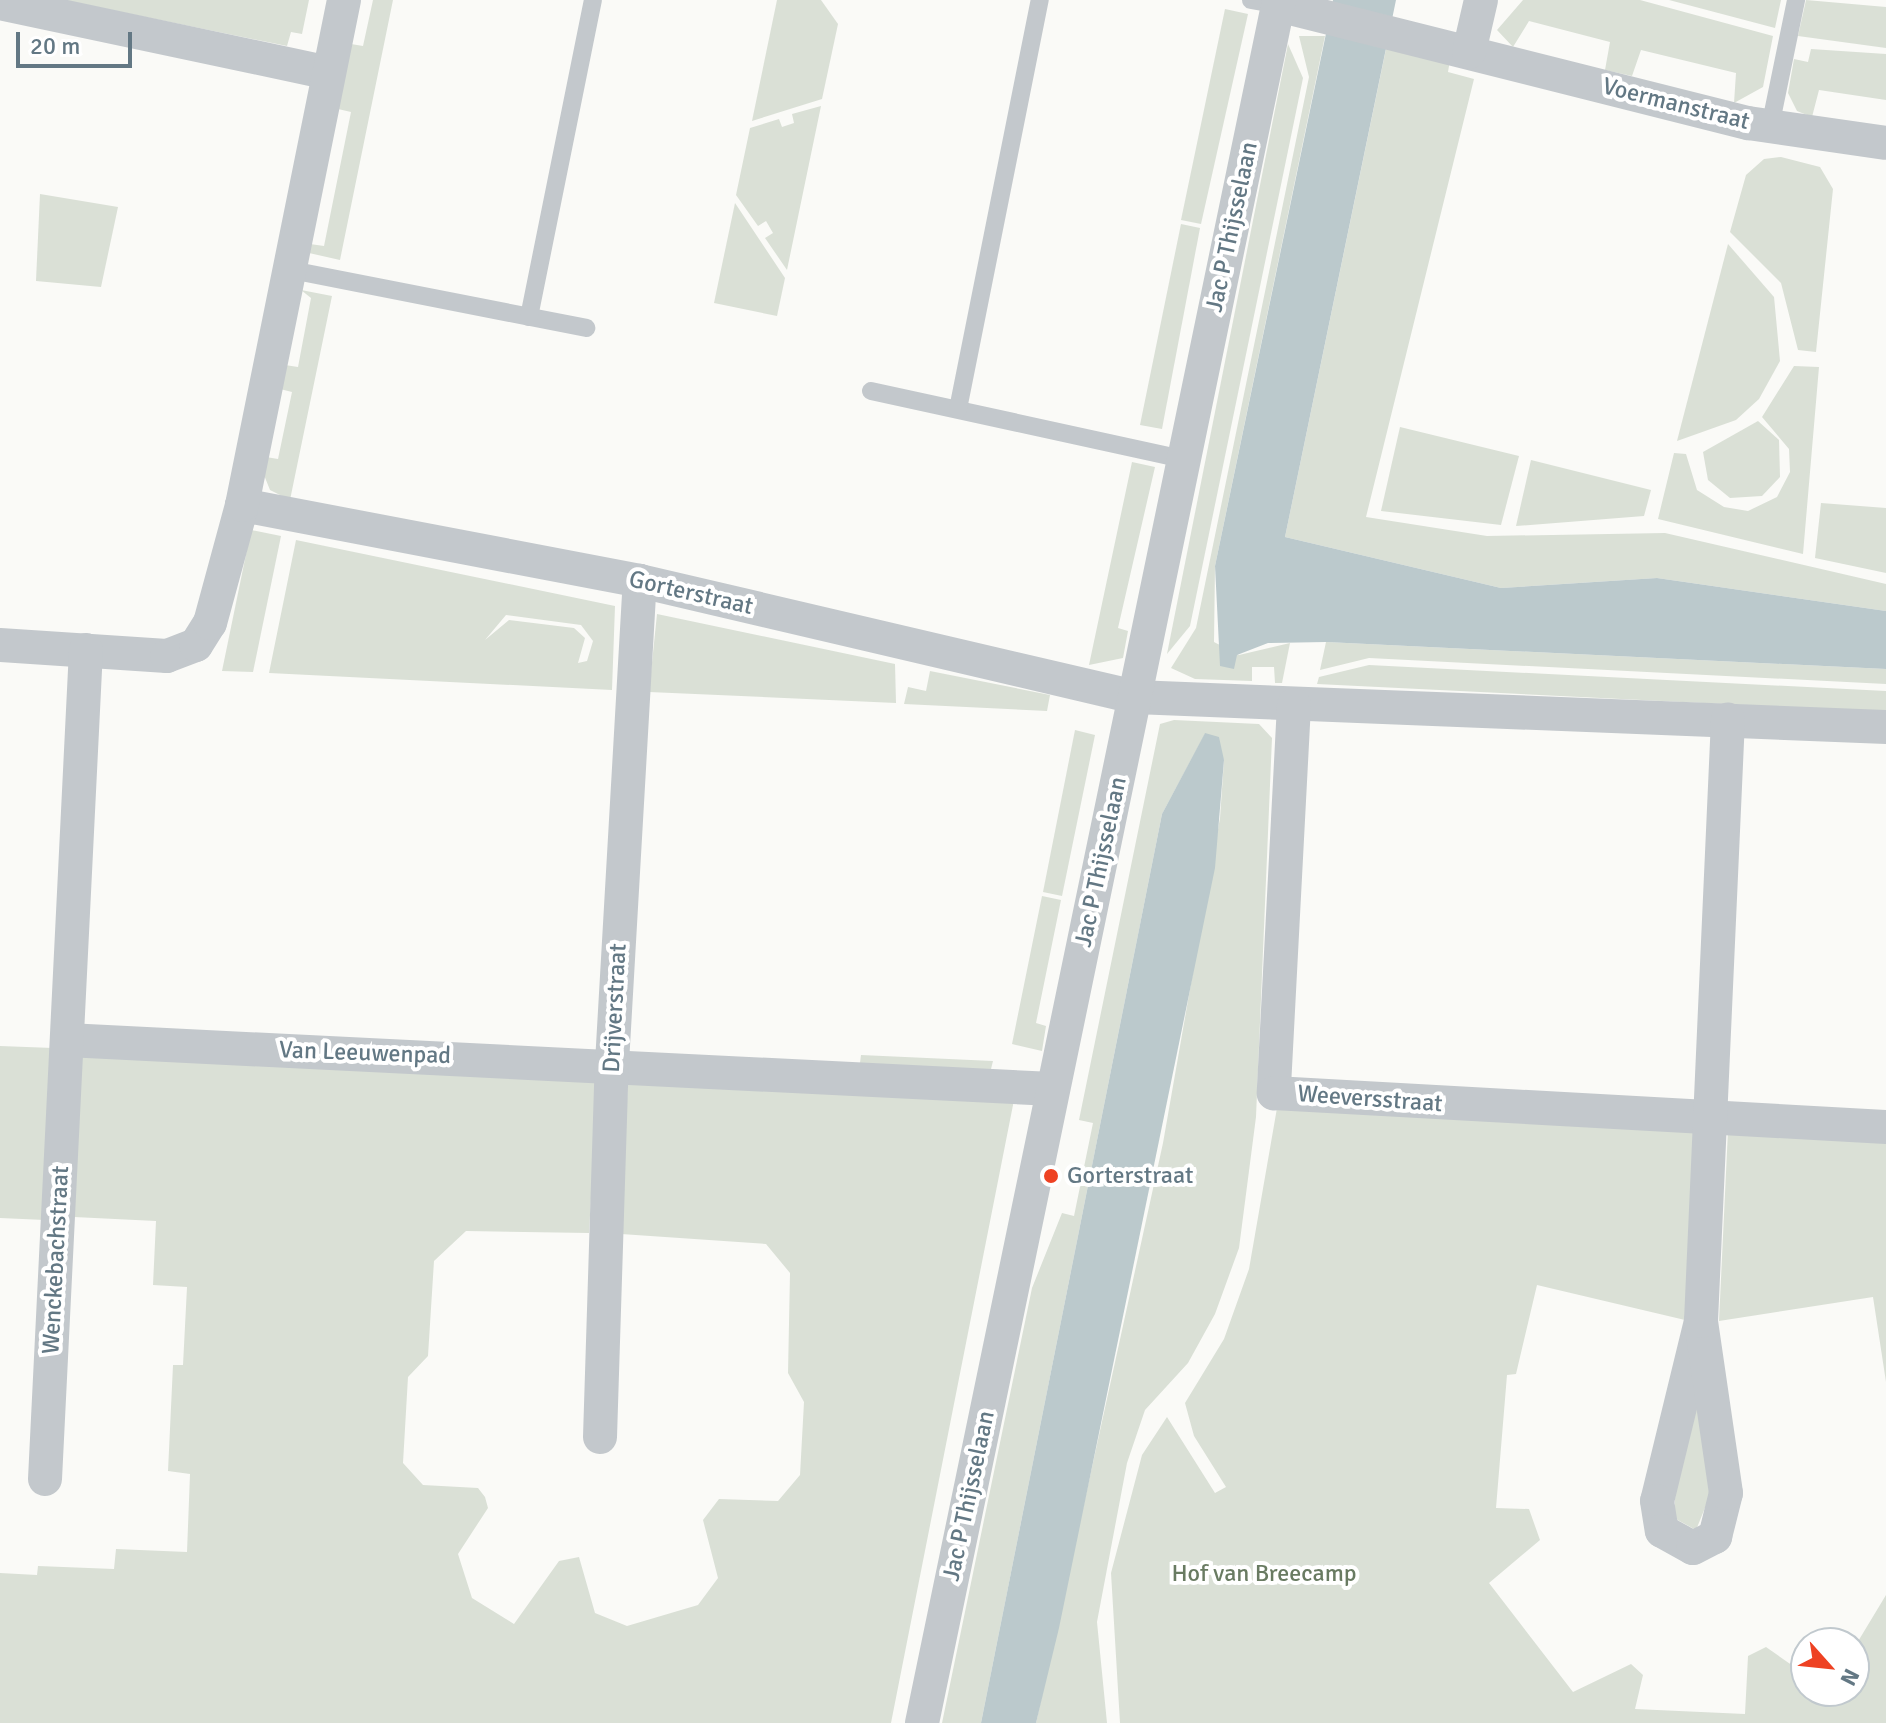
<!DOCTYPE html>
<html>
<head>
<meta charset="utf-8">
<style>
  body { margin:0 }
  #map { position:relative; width:1886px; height:1723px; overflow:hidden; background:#fafaf7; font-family:Signika,sans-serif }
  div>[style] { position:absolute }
  .green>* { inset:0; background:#dae0d6 }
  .water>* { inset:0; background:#bbc9cc }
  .lane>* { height:18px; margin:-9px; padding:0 9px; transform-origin:9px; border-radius:9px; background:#c3c8cc }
  .street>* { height:34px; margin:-17px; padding:0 17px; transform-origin:17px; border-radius:17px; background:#c3c8cc }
  .dots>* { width:22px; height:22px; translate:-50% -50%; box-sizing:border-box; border:4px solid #fff; border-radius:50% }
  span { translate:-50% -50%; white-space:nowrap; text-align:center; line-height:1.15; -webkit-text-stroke:8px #fff; paint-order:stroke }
  .street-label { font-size:24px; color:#637884 }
  .poi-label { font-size:24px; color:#637884 }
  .left { translate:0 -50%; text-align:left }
  .park-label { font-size:24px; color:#697b62 }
  .north { position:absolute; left:1790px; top:1627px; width:80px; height:80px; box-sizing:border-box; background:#fff; border:2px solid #c1c9ce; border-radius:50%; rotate:117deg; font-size:22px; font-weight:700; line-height:32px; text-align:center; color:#637884 }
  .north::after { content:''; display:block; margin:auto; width:28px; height:36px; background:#ee4223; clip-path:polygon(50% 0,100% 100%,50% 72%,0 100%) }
  .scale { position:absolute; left:16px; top:32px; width:116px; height:36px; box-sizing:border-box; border:4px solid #637884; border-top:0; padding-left:10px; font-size:24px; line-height:28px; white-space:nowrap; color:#637884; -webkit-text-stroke:6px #fff; paint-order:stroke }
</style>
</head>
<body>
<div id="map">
  <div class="green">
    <i style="clip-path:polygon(63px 0,309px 0,302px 34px,291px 32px,287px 46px)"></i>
    <i style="clip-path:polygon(373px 0,393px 0,340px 260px,309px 253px,310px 244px,324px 246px,351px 112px,338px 109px,351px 44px,363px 46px)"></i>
    <i style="clip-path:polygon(777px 0,821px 0,838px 24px,822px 99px,752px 121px)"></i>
    <i style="clip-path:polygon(1523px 0,1640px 0,1773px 36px,1763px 87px,1734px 103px,1736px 73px,1641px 50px,1632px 76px,1605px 70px,1610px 42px,1529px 21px,1513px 47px,1497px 30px)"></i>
    <i style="clip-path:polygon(1669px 0,1781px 0,1775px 28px)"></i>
    <i style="clip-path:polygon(1806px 0,1886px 7px,1886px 48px,1798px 36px)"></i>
    <i style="clip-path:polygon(1225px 9px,1248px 14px,1201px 224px,1181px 220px)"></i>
    <i style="clip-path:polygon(1299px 36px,1325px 36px,1215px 566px,1214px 642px,1239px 655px,1290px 643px,1282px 683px,1275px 683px,1274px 667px,1252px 667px,1252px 681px,1195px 679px,1171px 668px,1196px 628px,1309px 77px)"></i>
    <i style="clip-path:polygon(1288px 44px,1303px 78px,1190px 626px,1167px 654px)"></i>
    <i style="clip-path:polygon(1386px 49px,1450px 60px,1448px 72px,1474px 79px,1366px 517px,1487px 536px,1665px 533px,1886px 584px,1886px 611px,1657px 578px,1501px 588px,1285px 537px)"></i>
    <i style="clip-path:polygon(1811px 49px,1886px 54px,1886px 100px,1819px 90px,1812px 117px,1797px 111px,1788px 93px,1794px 59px,1808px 62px)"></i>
    <i style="clip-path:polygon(821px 106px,787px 270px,765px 238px,773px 233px,766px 221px,758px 226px,736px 195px,750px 128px,779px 119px,782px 127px,794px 123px,792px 114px)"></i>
    <i style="clip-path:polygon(1781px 157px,1820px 167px,1833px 189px,1816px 352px,1798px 350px,1781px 283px,1730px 232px,1746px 175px,1764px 159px)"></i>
    <i style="clip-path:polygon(40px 194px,118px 207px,101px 287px,36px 281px)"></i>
    <i style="clip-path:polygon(735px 203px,785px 278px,777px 316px,714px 303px)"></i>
    <i style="clip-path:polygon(1181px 224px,1200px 228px,1162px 429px,1140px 425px)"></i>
    <i style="clip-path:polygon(1728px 244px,1774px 297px,1780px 361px,1759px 399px,1736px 420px,1677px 441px)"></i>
    <i style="clip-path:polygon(301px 290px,332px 296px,290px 500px,270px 490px,264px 475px,266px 457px,278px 459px,292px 392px,280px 389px,285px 365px,298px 367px,311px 298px)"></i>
    <i style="clip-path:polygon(1794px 366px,1819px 367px,1803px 554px,1658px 519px,1674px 453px,1686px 454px,1697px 490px,1724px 507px,1748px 511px,1777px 497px,1790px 472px,1789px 449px,1762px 417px)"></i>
    <i style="clip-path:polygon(1758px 421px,1779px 440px,1780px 477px,1762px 496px,1730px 498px,1708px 480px,1703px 452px)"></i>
    <i style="clip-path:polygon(1400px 427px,1519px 456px,1501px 525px,1381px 511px)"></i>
    <i style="clip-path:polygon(1531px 460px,1651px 490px,1644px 516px,1516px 526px)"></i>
    <i style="clip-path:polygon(1132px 462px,1155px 467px,1118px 628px,1128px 631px,1123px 658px,1089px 665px)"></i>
    <i style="clip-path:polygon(1821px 503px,1886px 508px,1886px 573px,1815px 558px)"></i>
    <i style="clip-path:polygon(251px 530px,281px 536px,253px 672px,222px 671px)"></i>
    <i style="clip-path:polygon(evenodd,296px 540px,615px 606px,612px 690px,269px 673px,296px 540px,506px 615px,581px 625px,593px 641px,587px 661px,578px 663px,585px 638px,574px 628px,509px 620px,485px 640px,506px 615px)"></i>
    <i style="clip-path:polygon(657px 614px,895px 664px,896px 703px,649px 692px)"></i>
    <i style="clip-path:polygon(1326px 642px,1886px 669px,1886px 684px,1369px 658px,1320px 670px)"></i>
    <i style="clip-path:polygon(1369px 665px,1886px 691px,1886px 712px,1317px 684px,1319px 677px)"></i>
    <i style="clip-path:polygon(930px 671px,1050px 695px,1047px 711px,904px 704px,908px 687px,926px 691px)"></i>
    <i style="clip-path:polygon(1174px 720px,1259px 724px,1272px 738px,1256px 1117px,1239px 1248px,1215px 1314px,1188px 1363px,1145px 1410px,1127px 1463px,1097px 1622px,1107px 1723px,1036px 1723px,1163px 1143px,1220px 818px,1224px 760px,1205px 734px,1162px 814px,981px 1723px,942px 1723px,1032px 1288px,1062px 1213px,1074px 1216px,1093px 1123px,1079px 1120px,1160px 724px)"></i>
    <i style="clip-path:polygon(1075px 730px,1095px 735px,1062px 896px,1043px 892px)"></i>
    <i style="clip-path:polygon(1042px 896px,1061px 900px,1036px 1023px,1046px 1026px,1042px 1051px,1012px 1044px)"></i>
    <i style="clip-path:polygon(0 1046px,53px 1048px,45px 1220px,0 1218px)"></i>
    <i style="clip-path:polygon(82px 1050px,598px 1075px,589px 1233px,466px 1231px,434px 1261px,428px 1356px,408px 1377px,403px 1463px,423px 1485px,478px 1488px,485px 1497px,488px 1508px,458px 1554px,472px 1598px,514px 1624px,559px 1561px,579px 1557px,595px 1613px,627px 1626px,698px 1605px,718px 1578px,703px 1520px,719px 1499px,778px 1501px,800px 1475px,804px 1402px,788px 1373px,790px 1273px,766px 1244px,621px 1234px,628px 1077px,1014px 1100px,891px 1723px,0 1723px,0 1573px,37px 1575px,38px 1566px,114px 1569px,116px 1549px,187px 1552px,190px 1474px,168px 1471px,173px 1365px,183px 1365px,187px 1287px,153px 1285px,156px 1221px,74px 1217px)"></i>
    <i style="clip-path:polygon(861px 1055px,993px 1061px,990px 1073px,860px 1063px)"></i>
    <i style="clip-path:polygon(1277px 1108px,1694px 1130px,1685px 1320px,1537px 1285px,1516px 1374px,1507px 1375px,1496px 1508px,1529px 1509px,1540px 1540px,1489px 1583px,1573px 1692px,1631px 1664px,1643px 1675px,1635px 1709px,1745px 1714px,1748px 1656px,1766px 1647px,1806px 1675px,1806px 1691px,1854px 1691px,1854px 1648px,1886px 1595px,1886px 1723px,1120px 1723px,1111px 1573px,1142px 1455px,1167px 1417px,1215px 1493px,1226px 1487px,1194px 1436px,1185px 1403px,1224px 1339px,1249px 1269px)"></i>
    <i style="clip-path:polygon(1728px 1130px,1886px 1138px,1886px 1382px,1873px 1297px,1719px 1321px)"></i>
    <i style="clip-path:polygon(1697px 1403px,1713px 1488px,1696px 1530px,1674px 1518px,1677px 1462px)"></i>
  </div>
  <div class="water">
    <i style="clip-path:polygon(1333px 0,1396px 0,1285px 537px,1501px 588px,1657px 578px,1886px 611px,1886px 669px,1326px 642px,1268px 643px,1237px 655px,1234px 669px,1220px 666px,1215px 566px)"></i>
    <i style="clip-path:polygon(1205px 733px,1219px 737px,1224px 760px,1215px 868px,1059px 1628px,1036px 1723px,981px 1723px,1162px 814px)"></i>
  </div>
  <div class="lane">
    <i style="left:1251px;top:0;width:27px;rotate:10deg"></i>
    <i style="left:1770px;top:127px;width:130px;rotate:-78.4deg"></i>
    <i style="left:291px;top:270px;width:301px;rotate:11.1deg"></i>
    <i style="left:529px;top:317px;width:323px;rotate:-78.6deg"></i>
    <i style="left:871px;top:391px;width:320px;rotate:12.3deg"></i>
    <i style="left:958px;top:409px;width:417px;rotate:-78.7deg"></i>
  </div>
  <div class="street">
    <i style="left:0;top:3px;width:336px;rotate:12deg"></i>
    <i style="left:1278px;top:5px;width:485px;rotate:14.1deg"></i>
    <i style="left:1748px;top:123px;width:139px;rotate:8.2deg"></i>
    <i style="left:1469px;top:52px;width:53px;rotate:-77deg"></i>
    <i style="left:242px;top:505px;width:405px;rotate:10.8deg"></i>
    <i style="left:640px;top:581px;width:508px;rotate:13.19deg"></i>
    <i style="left:1135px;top:697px;width:752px;rotate:2.29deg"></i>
    <i style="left:0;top:645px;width:167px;rotate:3.8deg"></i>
    <i style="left:167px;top:656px;width:31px;rotate:-21deg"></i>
    <i style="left:196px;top:645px;width:26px;rotate:-58deg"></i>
    <i style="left:210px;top:623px;width:122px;rotate:-74.8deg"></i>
    <i style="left:242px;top:505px;width:515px;rotate:-78.58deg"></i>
    <i style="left:1294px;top:705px;width:389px;rotate:93deg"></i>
    <i style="left:1274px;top:1093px;width:613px;rotate:3.18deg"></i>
    <i style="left:67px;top:1040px;width:987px;rotate:2.85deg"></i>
    <i style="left:1701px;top:1321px;width:185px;rotate:103.7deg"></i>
    <i style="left:1657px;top:1501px;width:30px;rotate:81deg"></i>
    <i style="left:1662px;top:1531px;width:35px;rotate:29deg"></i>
    <i style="left:1693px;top:1548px;width:25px;rotate:-27deg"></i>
    <i style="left:1715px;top:1537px;width:45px;rotate:-76deg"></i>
    <i style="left:1726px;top:1493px;width:174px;rotate:-98.3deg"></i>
    <i style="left:1701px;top:1321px;width:602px;rotate:-87.43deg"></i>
    <i style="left:600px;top:1437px;width:374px;rotate:-88.2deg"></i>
    <i style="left:612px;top:1063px;width:483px;rotate:-86.7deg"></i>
    <i style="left:45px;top:1479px;width:830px;rotate:-87.17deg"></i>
    <i style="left:922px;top:1723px;width:1760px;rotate:-78.29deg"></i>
  </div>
  <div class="dots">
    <i style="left:1051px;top:1176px;background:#ee4223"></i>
  </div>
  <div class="street-label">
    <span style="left:1676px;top:104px;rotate:14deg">Voermanstraat</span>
    <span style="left:1232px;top:227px;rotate:-78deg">Jac P Thijsselaan</span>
    <span style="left:691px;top:593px;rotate:13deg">Gorterstraat</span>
    <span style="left:1101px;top:862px;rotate:-78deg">Jac P Thijsselaan</span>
    <span style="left:615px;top:1008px;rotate:-87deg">Drijverstraat</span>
    <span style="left:365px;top:1053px;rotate:2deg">Van Leeuwenpad</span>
    <span style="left:1370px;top:1099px;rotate:4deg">Weeversstraat</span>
    <span style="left:56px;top:1260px;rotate:-87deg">Wenckebachstraat</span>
    <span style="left:969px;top:1496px;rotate:-78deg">Jac P Thijsselaan</span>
  </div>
  <div class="poi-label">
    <span class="left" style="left:1067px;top:1176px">Gorterstraat</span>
  </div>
  <div class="park-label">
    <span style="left:1264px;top:1574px">Hof van Breecamp</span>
  </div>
  <div class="north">N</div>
  <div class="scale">20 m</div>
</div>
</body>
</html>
